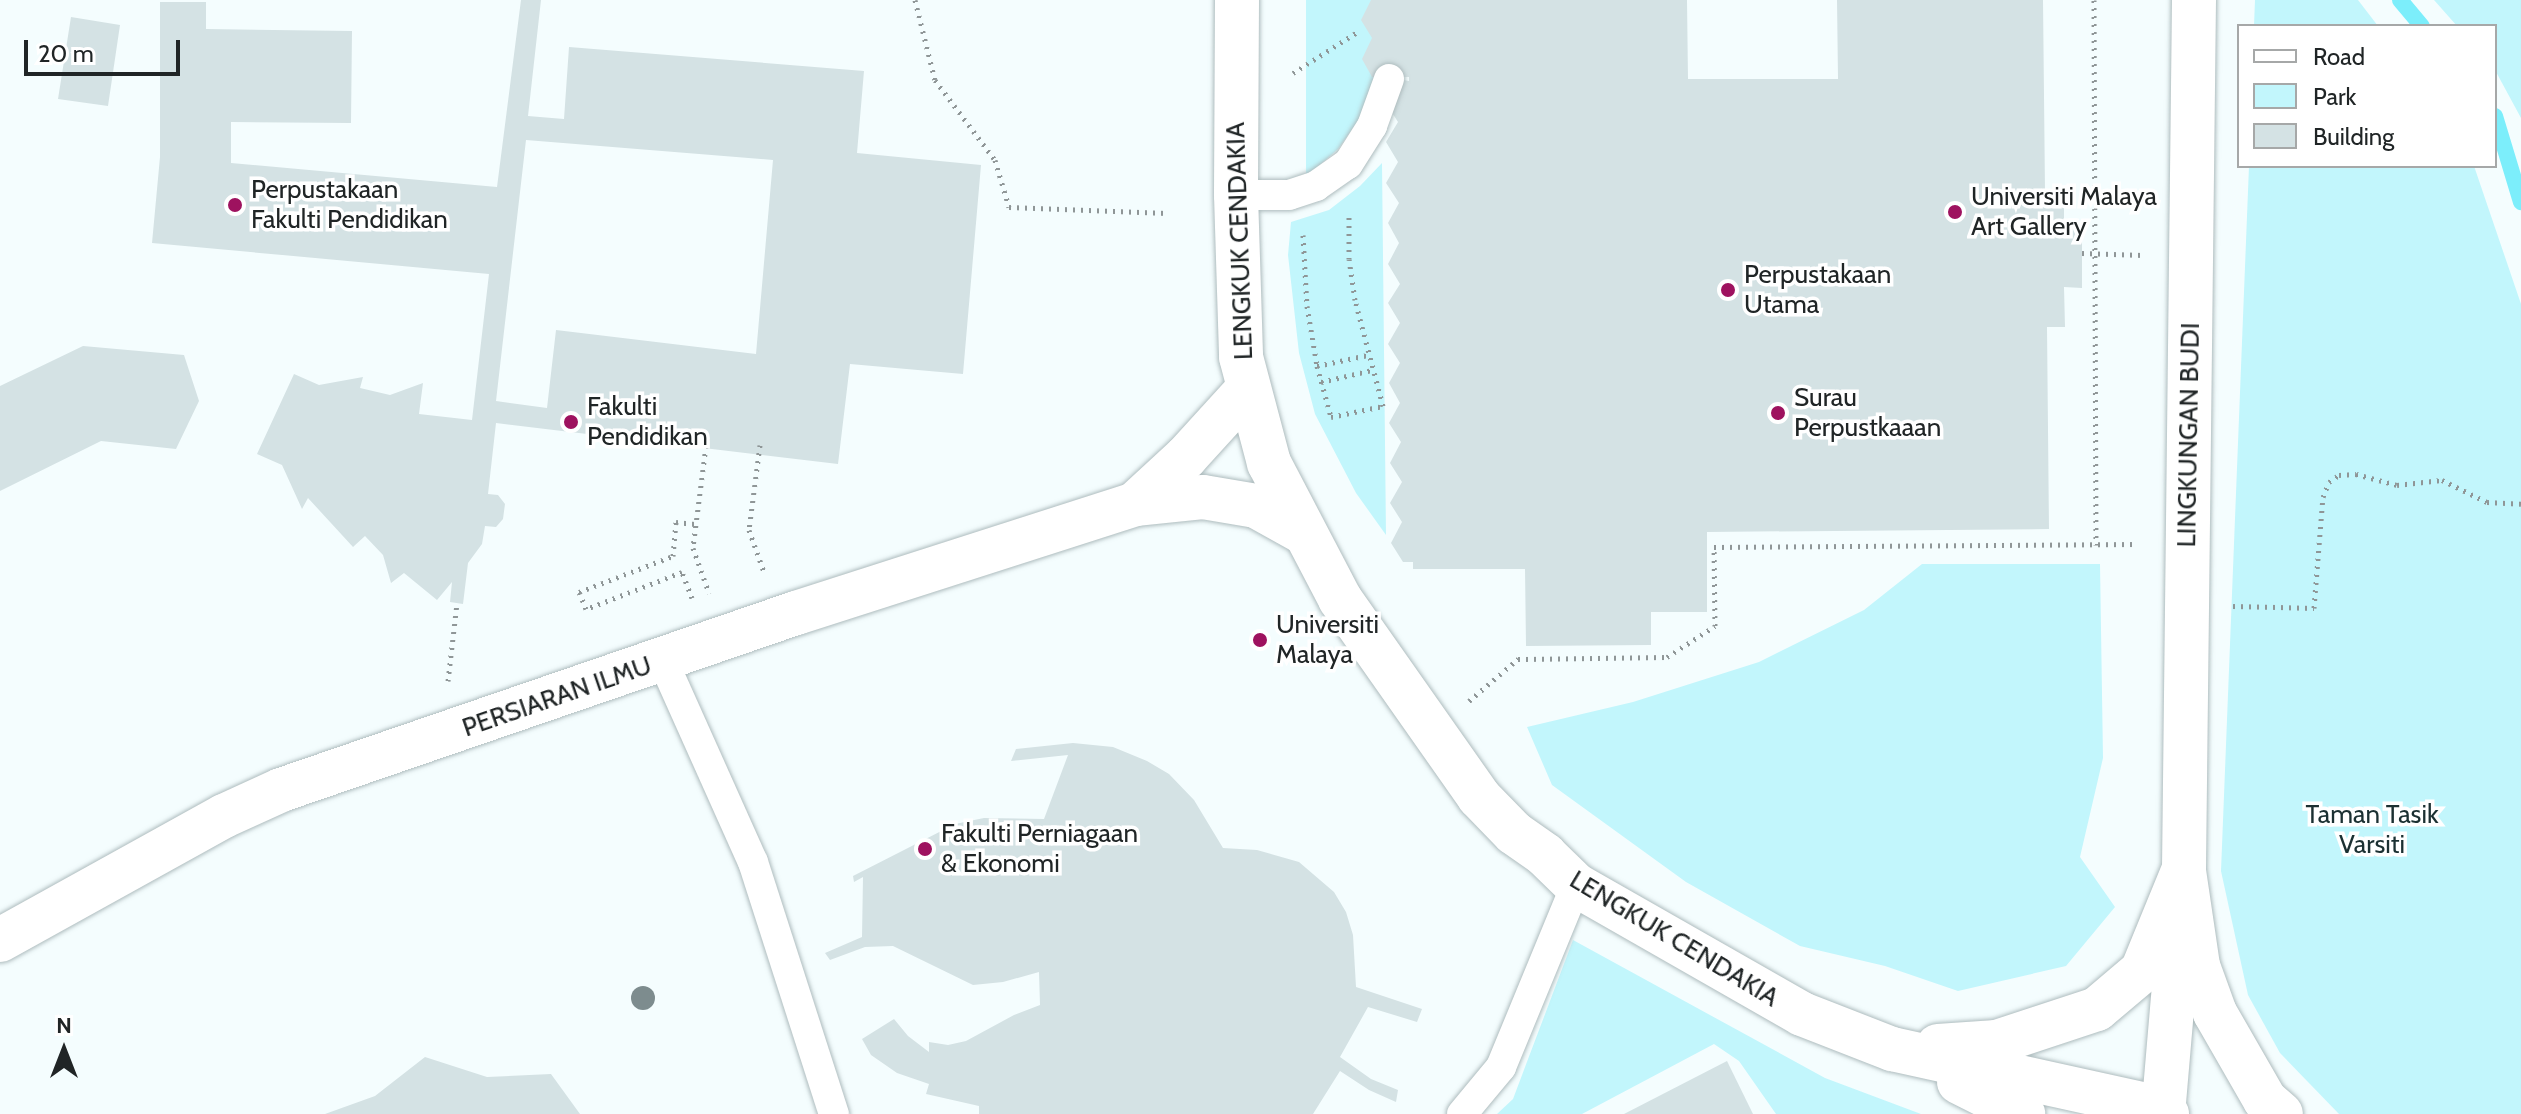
<!DOCTYPE html>
<html>
<head>
<meta charset="utf-8">
<style>
  body { margin:0 }
  #map { position:relative; width:2521px; height:1114px; overflow:hidden; background:#f4fdfe; font-family:Cabin,sans-serif }
  div>[style] { position:absolute }
  .green>* { inset:0; background:#c2f6fc }
  .stream>* { height:16px; margin:-8px; padding:0 8px; transform-origin:8px; border-radius:8px; background:#7ceefb }
  .building>* { inset:0; background:#d4e2e4 }
  .path>* { height:5px; margin-top:-2.5px; transform-origin:0; background:repeating-linear-gradient(90deg,#8f9697 0 2px,transparent 0 8px) }
  .roads { filter:drop-shadow(0 0 2px #aebcbe) drop-shadow(0 0 2px #aebcbe) }
  .service>* { height:30px; margin:-15px; padding:0 15px; transform-origin:15px; border-radius:15px; background:#fff }
  .minor>* { height:44px; margin:-22px; padding:0 22px; transform-origin:22px; border-radius:22px; background:#fff }
  .tertiary>* { height:44px; margin:-22px; padding:0 22px; transform-origin:22px; border-radius:22px; background:#fff }
  .trees>* { width:24px; height:24px; margin:-12px; border-radius:50%; background:#7d8c8e }
  .dots>* { width:22px; height:22px; translate:-50% -50%; box-sizing:border-box; border:4px solid #fff; border-radius:50% }
  span { translate:-50% -50%; white-space:nowrap; text-align:center; line-height:1.15; -webkit-text-stroke:7px #fff; paint-order:stroke }
  .poi-label { font-size:26px; color:#202526 }
  .left { translate:0 -50%; text-align:left }
  .street-label { font-size:26px; color:#202526 }
  .park-label { font-size:26px; color:#1b3032 }
  .legend { position:absolute; left:2237px; top:24px; width:260px; height:144px; box-sizing:border-box; background:#fff; border:2px solid #a6a8a8; margin:0; padding:10px 14px; list-style:none; font-size:24px; color:#202526 }
  .legend li { display:flex; align-items:center; gap:16px; height:40px }
  .legend b { width:40px; border:2px solid #a6a8a8 }
  .north { position:absolute; left:24px; top:1010px; width:80px; height:80px; -webkit-text-stroke:6px #fff; paint-order:stroke; rotate:0deg; font-size:22px; font-weight:700; line-height:32px; text-align:center; color:#202526 }
  .north::after { content:''; display:block; margin:auto; width:28px; height:36px; background:#202526; clip-path:polygon(50% 0,100% 100%,50% 72%,0 100%) }
  .scale { position:absolute; left:24px; top:40px; width:156px; height:36px; box-sizing:border-box; border:4px solid #202526; border-top:0; padding-left:10px; font-size:24px; line-height:28px; white-space:nowrap; color:#202526; -webkit-text-stroke:6px #fff; paint-order:stroke }
</style>
</head>
<body>
<div id="map">
  <div class="green">
    <i style="clip-path:polygon(1306px 0,1379px 0,1383px 60px,1367px 108px,1338px 149px,1306px 177px)"></i>
    <i style="clip-path:polygon(2255px 0,2358px 0,2378px 26px,2254px 26px)"></i>
    <i style="clip-path:polygon(2434px 0,2521px 0,2521px 118px,2495px 70px,2495px 26px,2457px 26px)"></i>
    <i style="clip-path:polygon(1382px 163px,1386px 535px,1356px 493px,1315px 414px,1299px 353px,1288px 255px,1291px 222px,1329px 210px,1360px 186px)"></i>
    <i style="clip-path:polygon(2249px 166px,2474px 166px,2521px 304px,2521px 1114px,2339px 1114px,2280px 1053px,2248px 995px,2221px 871px)"></i>
    <i style="clip-path:polygon(1922px 564px,2100px 564px,2103px 758px,2080px 857px,2115px 907px,2066px 966px,1958px 991px,1885px 966px,1800px 946px,1686px 882px,1552px 785px,1527px 727px,1633px 702px,1759px 662px,1864px 610px)"></i>
    <i style="clip-path:polygon(1573px 940px,1825px 1078px,1921px 1114px,1776px 1114px,1739px 1061px,1714px 1044px,1582px 1114px,1497px 1114px,1513px 1099px)"></i>
  </div>
  <div class="stream">
    <i style="left:2400px;top:0;width:34px;rotate:50deg"></i>
    <i style="left:2495px;top:116px;width:90px;rotate:73.2deg"></i>
  </div>
  <div class="building">
    <i style="clip-path:polygon(evenodd,521px 0,541px 0,528px 116px,564px 119px,569px 47px,864px 71px,857px 153px,981px 165px,963px 374px,850px 364px,838px 464px,496px 423px,488px 494px,498px 495px,505px 504px,503px 519px,496px 527px,485px 526px,482px 544px,468px 563px,463px 604px,450px 602px,452px 582px,437px 600px,404px 573px,391px 583px,383px 555px,365px 536px,353px 547px,308px 498px,302px 509px,282px 465px,257px 454px,294px 374px,319px 385px,363px 377px,360px 388px,390px 395px,423px 383px,419px 414px,472px 420px,489px 274px,152px 243px,160px 157px,160px 2px,206px 2px,206px 29px,352px 31px,351px 123px,231px 122px,231px 163px,497px 187px,521px 0,526px 140px,773px 160px,756px 354px,556px 330px,547px 408px,496px 401px,526px 140px)"></i>
    <i style="clip-path:polygon(1371px 0,1687px 0,1688px 79px,1838px 79px,1837px 0,2043px 0,2045px 191px,2064px 191px,2064px 228px,2082px 228px,2082px 288px,2064px 287px,2065px 327px,2047px 327px,2049px 529px,1707px 532px,1707px 612px,1651px 612px,1651px 645px,1526px 646px,1525px 569px,1413px 569px,1413px 562px,1403px 562px,1391px 543px,1402px 522px,1390px 503px,1402px 482px,1390px 463px,1401px 442px,1389px 423px,1400px 403px,1389px 383px,1400px 363px,1388px 344px,1400px 323px,1388px 303px,1400px 284px,1388px 264px,1399px 243px,1388px 223px,1399px 203px,1386px 183px,1398px 162px,1386px 142px,1398px 122px,1386px 103px,1398px 79px,1409px 81px,1409px 77px,1372px 77px,1362px 59px,1372px 38px,1361px 20px)"></i>
    <i style="clip-path:polygon(71px 17px,120px 25px,108px 106px,58px 99px)"></i>
    <i style="clip-path:polygon(83px 346px,184px 355px,199px 401px,176px 449px,101px 441px,0 491px,0 386px)"></i>
    <i style="clip-path:polygon(1073px 743px,1113px 747px,1147px 761px,1169px 774px,1194px 800px,1223px 848px,1257px 850px,1299px 862px,1334px 892px,1346px 912px,1353px 935px,1356px 987px,1422px 1009px,1417px 1022px,1368px 1007px,1340px 1057px,1371px 1079px,1398px 1090px,1396px 1102px,1369px 1090px,1340px 1071px,1313px 1114px,979px 1114px,979px 1106px,926px 1094px,929px 1084px,897px 1073px,871px 1055px,862px 1039px,894px 1019px,908px 1036px,929px 1052px,929px 1042px,948px 1045px,966px 1041px,1014px 1015px,1040px 1005px,1039px 972px,1003px 982px,973px 985px,893px 946px,865px 947px,830px 960px,825px 953px,862px 937px,863px 877px,854px 882px,853px 876px,955px 824px,984px 818px,1044px 819px,1068px 755px,1011px 761px,1016px 749px)"></i>
    <i style="clip-path:polygon(425px 1057px,487px 1077px,551px 1074px,580px 1114px,325px 1114px,375px 1096px)"></i>
    <i style="clip-path:polygon(1727px 1061px,1753px 1114px,1624px 1114px)"></i>
  </div>
  <div class="path">
    <i style="left:915px;top:0;width:82px;rotate:76deg"></i>
    <i style="left:935px;top:80px;width:100px;rotate:53.1deg"></i>
    <i style="left:995px;top:160px;width:49px;rotate:73.4deg"></i>
    <i style="left:1009px;top:207px;width:158px;rotate:2.2deg"></i>
    <i style="left:2094px;top:0;width:545px;rotate:89.79deg"></i>
    <i style="left:1293px;top:73px;width:78px;rotate:-32.5deg"></i>
    <i style="left:1303px;top:235px;width:71px;rotate:86.8deg"></i>
    <i style="left:1307px;top:306px;width:61px;rotate:80.5deg"></i>
    <i style="left:1317px;top:366px;width:53px;rotate:74.6deg"></i>
    <i style="left:1331px;top:417px;width:53px;rotate:-11.9deg"></i>
    <i style="left:1383px;top:406px;width:110px;rotate:-104.8deg"></i>
    <i style="left:1355px;top:300px;width:41px;rotate:-98.3deg"></i>
    <i style="left:1349px;top:259px;width:45px;rotate:-90deg"></i>
    <i style="left:2082px;top:253px;width:61px;rotate:1.9deg"></i>
    <i style="left:1317px;top:366px;width:52px;rotate:-12.2deg"></i>
    <i style="left:1321px;top:382px;width:52px;rotate:-13.2deg"></i>
    <i style="left:707px;top:438px;width:111px;rotate:97.3deg"></i>
    <i style="left:693px;top:548px;width:48px;rotate:70.4deg"></i>
    <i style="left:760px;top:445px;width:86px;rotate:97.4deg"></i>
    <i style="left:749px;top:530px;width:45px;rotate:70.3deg"></i>
    <i style="left:692px;top:598px;width:28px;rotate:-111deg"></i>
    <i style="left:682px;top:572px;width:103px;rotate:158.9deg"></i>
    <i style="left:586px;top:609px;width:18px;rotate:-112deg"></i>
    <i style="left:579px;top:592px;width:101px;rotate:-21deg"></i>
    <i style="left:673px;top:556px;width:34px;rotate:-85deg"></i>
    <i style="left:676px;top:522px;width:19px;rotate:6deg"></i>
    <i style="left:2233px;top:606px;width:81px;rotate:1.4deg"></i>
    <i style="left:2314px;top:608px;width:111px;rotate:-85.4deg"></i>
    <i style="left:2323px;top:497px;width:16px;rotate:-68deg"></i>
    <i style="left:2329px;top:482px;width:12px;rotate:-35deg"></i>
    <i style="left:2339px;top:475px;width:17px;rotate:-3deg"></i>
    <i style="left:2356px;top:474px;width:42px;rotate:15deg"></i>
    <i style="left:2397px;top:485px;width:45px;rotate:-6.3deg"></i>
    <i style="left:2442px;top:480px;width:50px;rotate:26.1deg"></i>
    <i style="left:2487px;top:502px;width:34px;rotate:3deg"></i>
    <i style="left:448px;top:681px;width:79px;rotate:-83.4deg"></i>
    <i style="left:1469px;top:701px;width:65px;rotate:-40.6deg"></i>
    <i style="left:1518px;top:659px;width:149px;rotate:-0.8deg"></i>
    <i style="left:1667px;top:657px;width:57px;rotate:-32.9deg"></i>
    <i style="left:1715px;top:626px;width:79px;rotate:-90.7deg"></i>
    <i style="left:1714px;top:547px;width:424px;rotate:-0.4deg"></i>
  </div>
  <div class="roads">
    <div class="service">
      <i style="left:1236px;top:195px;width:53px"></i>
      <i style="left:1289px;top:195px;width:28px;rotate:-18deg"></i>
      <i style="left:1316px;top:186px;width:39px;rotate:-35deg"></i>
      <i style="left:1348px;top:164px;width:45px;rotate:-57.7deg"></i>
      <i style="left:1372px;top:126px;width:50px;rotate:-70.1deg"></i>
      <i style="left:663px;top:661px;width:220px;rotate:65.9deg"></i>
      <i style="left:753px;top:862px;width:265px;rotate:72.2deg"></i>
      <i style="left:1462px;top:1114px;width:61px;rotate:-50.3deg"></i>
      <i style="left:1501px;top:1067px;width:197px;rotate:-67.6deg"></i>
    </div>
    <div class="minor">
      <i style="left:1247px;top:390px;width:91px;rotate:132.3deg"></i>
      <i style="left:1186px;top:457px;width:69px;rotate:137.3deg"></i>
      <i style="left:1135px;top:504px;width:68px;rotate:-5.9deg"></i>
      <i style="left:1203px;top:497px;width:54px;rotate:9.6deg"></i>
      <i style="left:1256px;top:506px;width:54px;rotate:29deg"></i>
      <i style="left:0;top:940px;width:256px;rotate:-29deg"></i>
      <i style="left:224px;top:816px;width:63px;rotate:-24.5deg"></i>
      <i style="left:281px;top:790px;width:545px;rotate:-18.97deg"></i>
      <i style="left:796px;top:613px;width:356px;rotate:-17.8deg"></i>
    </div>
    <div class="tertiary">
      <i style="left:1237px;top:0;width:195px;rotate:90.3deg"></i>
      <i style="left:1236px;top:195px;width:162px;rotate:88.2deg"></i>
      <i style="left:1241px;top:357px;width:110px;rotate:75.2deg"></i>
      <i style="left:1269px;top:463px;width:153px;rotate:62.4deg"></i>
      <i style="left:1340px;top:599px;width:242px;rotate:54.9deg"></i>
      <i style="left:1479px;top:797px;width:50px;rotate:45.8deg"></i>
      <i style="left:1514px;top:833px;width:38px;rotate:35deg"></i>
      <i style="left:1545px;top:855px;width:43px;rotate:44.1deg"></i>
      <i style="left:1576px;top:885px;width:260px;rotate:29.7deg"></i>
      <i style="left:1802px;top:1014px;width:97px;rotate:21.3deg"></i>
      <i style="left:1892px;top:1049px;width:279px;rotate:12.4deg"></i>
      <i style="left:2164px;top:1109px;width:6px;rotate:59deg"></i>
      <i style="left:2194px;top:0;width:871px;rotate:90.66deg"></i>
      <i style="left:2184px;top:871px;width:96px;rotate:81.6deg"></i>
      <i style="left:2198px;top:966px;width:50px;rotate:70.1deg"></i>
      <i style="left:2215px;top:1013px;width:100px;rotate:60.1deg"></i>
      <i style="left:2265px;top:1100px;width:21px;rotate:41deg"></i>
      <i style="left:1938px;top:1046px;width:59px;rotate:-3.9deg"></i>
      <i style="left:1997px;top:1042px;width:105px;rotate:-18.3deg"></i>
      <i style="left:2097px;top:1009px;width:59px;rotate:-40.2deg"></i>
      <i style="left:2142px;top:971px;width:108px;rotate:-67.7deg"></i>
      <i style="left:1959px;top:1082px;width:72px;rotate:26.6deg"></i>
      <i style="left:2163px;top:1114px;width:186px;rotate:-85.1deg"></i>
    </div>
  </div>
  <div class="trees">
    <i style="left:643px;top:998px"></i>
  </div>
  <div class="dots">
    <i style="left:235px;top:205px;background:#9e125f"></i>
    <i style="left:1955px;top:212px;background:#9e125f"></i>
    <i style="left:1728px;top:290px;background:#9e125f"></i>
    <i style="left:1778px;top:413px;background:#9e125f"></i>
    <i style="left:571px;top:422px;background:#9e125f"></i>
    <i style="left:1260px;top:640px;background:#9e125f"></i>
    <i style="left:925px;top:849px;background:#9e125f"></i>
  </div>
  <div class="poi-label">
    <span class="left" style="left:251px;top:205px">Perpustakaan<br>Fakulti Pendidikan</span>
    <span class="left" style="left:1971px;top:212px">Universiti Malaya<br>Art Gallery</span>
    <span class="left" style="left:1744px;top:290px">Perpustakaan<br>Utama</span>
    <span class="left" style="left:1794px;top:413px">Surau<br>Perpustkaaan</span>
    <span class="left" style="left:587px;top:422px">Fakulti<br>Pendidikan</span>
    <span class="left" style="left:1276px;top:640px">Universiti<br>Malaya</span>
    <span class="left" style="left:941px;top:849px">Fakulti Perniagaan<br>&amp; Ekonomi</span>
  </div>
  <div class="street-label">
    <span style="left:1240px;top:241px;rotate:-92deg">LENGKUK CENDAKIA</span>
    <span style="left:2189px;top:435px;rotate:-89deg">LINGKUNGAN BUDI</span>
    <span style="left:557px;top:697px;rotate:-19deg">PERSIARAN ILMU</span>
    <span style="left:1674px;top:939px;rotate:31deg">LENGKUK CENDAKIA</span>
  </div>
  <div class="park-label">
    <span style="left:2372px;top:830px">Taman Tasik<br>Varsiti</span>
  </div>
  <ul class="legend">
  <li><b style="height:10px;background:#fff"></b>Road</li>
  <li><b style="height:22px;background:#c2f6fc"></b>Park</li>
  <li><b style="height:22px;background:#d4e2e4"></b>Building</li>
  </ul>
  <div class="north">N</div>
  <div class="scale">20 m</div>
</div>
</body>
</html>
